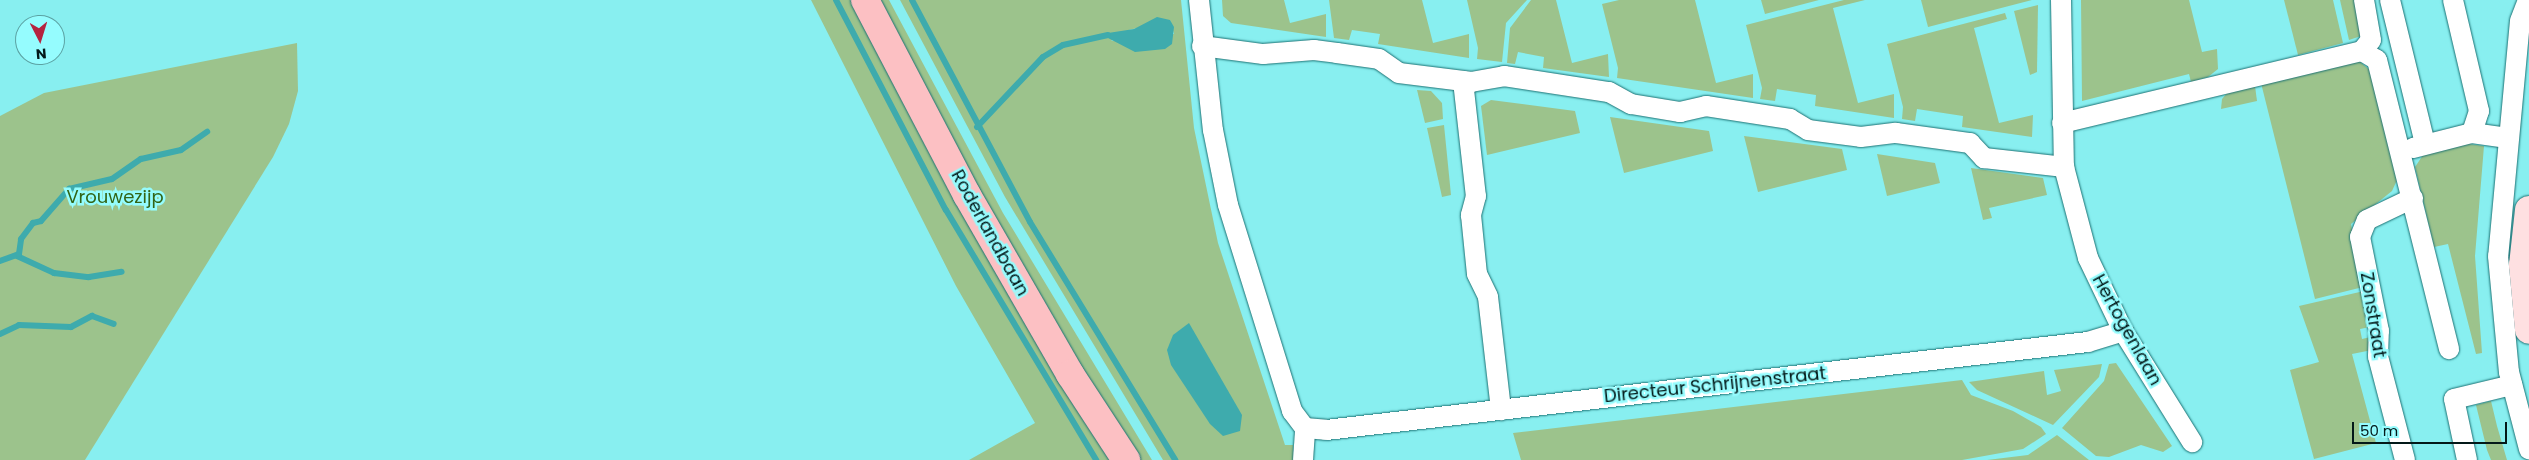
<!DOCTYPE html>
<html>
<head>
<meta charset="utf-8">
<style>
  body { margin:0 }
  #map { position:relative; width:2529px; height:460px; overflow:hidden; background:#88eff0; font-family:Poppins,sans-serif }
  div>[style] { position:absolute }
  .green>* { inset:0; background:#9cc38c }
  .water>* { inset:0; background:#3eabad }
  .stream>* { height:6px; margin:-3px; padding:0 3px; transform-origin:3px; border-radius:3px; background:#3eabad }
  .roads { filter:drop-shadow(0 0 1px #1c7173) drop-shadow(0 0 1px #1c7173) }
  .street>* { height:20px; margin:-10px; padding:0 10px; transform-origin:10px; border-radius:10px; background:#fff }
  .secondary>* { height:28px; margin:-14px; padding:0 14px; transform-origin:14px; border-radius:14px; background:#fee0e1 }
  .primary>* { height:28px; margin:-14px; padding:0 14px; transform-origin:14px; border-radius:14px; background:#fcc0c3 }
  span { translate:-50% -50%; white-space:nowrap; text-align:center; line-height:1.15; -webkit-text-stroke:5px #95fcfe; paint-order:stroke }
  .park-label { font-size:18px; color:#326415 }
  .street-label { font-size:18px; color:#031919 }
  .north { position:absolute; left:15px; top:15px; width:50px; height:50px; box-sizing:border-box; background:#95fcfe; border:1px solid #5ba1a2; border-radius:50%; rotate:175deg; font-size:14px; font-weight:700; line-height:20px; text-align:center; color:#031919 }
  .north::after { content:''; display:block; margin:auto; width:18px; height:22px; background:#b5233f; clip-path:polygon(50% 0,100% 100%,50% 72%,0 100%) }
  .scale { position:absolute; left:2352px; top:422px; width:155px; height:22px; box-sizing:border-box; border:2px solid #031919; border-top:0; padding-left:6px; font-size:15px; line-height:18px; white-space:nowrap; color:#031919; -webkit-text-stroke:4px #95fcfe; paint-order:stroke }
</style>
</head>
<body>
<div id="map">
  <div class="green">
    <i style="clip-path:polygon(811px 0,853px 0,1113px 460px,969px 460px,1035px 423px,956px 286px)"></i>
    <i style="clip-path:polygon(876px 0,889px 0,1003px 213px,1152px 460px,1138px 460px,1015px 259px)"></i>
    <i style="clip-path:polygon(evenodd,900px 0,1181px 0,1194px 128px,1218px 243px,1285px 445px,1293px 445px,1294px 460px,1163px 460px,1005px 197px,900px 0,1170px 20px,1174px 34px,1111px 41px,1129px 30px,1170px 20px)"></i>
    <i style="clip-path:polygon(1222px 0,1284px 0,1290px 23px,1326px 14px,1326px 37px,1231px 23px,1223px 16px)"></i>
    <i style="clip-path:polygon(1329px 0,1422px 0,1433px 43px,1469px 34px,1469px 58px,1378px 44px,1380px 34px,1352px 30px,1349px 40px,1334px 38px)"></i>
    <i style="clip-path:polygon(1467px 0,1527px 0,1506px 23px,1502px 62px,1477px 59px,1478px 48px)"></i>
    <i style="clip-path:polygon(1531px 0,1556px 0,1572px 63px,1608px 54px,1609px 77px,1543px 68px,1544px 57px,1518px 52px,1515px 64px,1507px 63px,1510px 28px)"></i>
    <i style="clip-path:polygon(1619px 0,1695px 0,1716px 83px,1753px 74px,1753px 98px,1617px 78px,1618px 68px,1602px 4px)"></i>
    <i style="clip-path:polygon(1761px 0,1819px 0,1765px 14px)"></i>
    <i style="clip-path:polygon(1844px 0,1865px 0,1833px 8px,1858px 103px,1894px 94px,1894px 118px,1815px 106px,1816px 95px,1777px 89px,1775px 101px,1760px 99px,1762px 88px,1746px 25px)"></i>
    <i style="clip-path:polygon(1921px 0,2032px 0,1928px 27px)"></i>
    <i style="clip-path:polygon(2081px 0,2189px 0,2202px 52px,2217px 49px,2218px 69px,2208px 77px,2191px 82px,2189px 74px,2082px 101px)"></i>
    <i style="clip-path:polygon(2284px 0,2333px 0,2343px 43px,2298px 55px)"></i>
    <i style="clip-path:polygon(2340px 0,2356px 0,2361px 36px,2349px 40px)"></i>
    <i style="clip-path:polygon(2038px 5px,2037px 72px,2030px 75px,2014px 11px)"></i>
    <i style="clip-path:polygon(2005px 13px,2007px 19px,1974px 28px,1999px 123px,2033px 115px,2032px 137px,1962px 127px,1963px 116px,1917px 109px,1915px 121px,1902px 119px,1903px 107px,1887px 44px)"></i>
    <i style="clip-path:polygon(297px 43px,298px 91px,289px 124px,273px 157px,85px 460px,0 460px,0 116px,44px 93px)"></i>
    <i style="clip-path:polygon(2359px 61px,2371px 71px,2397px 180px,2392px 191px,2351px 224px,2363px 287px,2315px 299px,2261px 83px)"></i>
    <i style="clip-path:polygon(2255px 86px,2257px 101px,2221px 109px,2222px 99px,2228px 92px)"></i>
    <i style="clip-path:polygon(1417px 90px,1431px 91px,1442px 103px,1443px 119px,1425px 123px)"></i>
    <i style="clip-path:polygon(1491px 100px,1575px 111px,1580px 133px,1487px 155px,1481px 106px)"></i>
    <i style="clip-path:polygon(1610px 117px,1709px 131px,1713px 151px,1624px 173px)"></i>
    <i style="clip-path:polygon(1444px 125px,1451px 195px,1442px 197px,1427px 128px)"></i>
    <i style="clip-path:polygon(1744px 136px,1842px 149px,1847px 170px,1758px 192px)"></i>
    <i style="clip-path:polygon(2469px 144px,2484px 146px,2475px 256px,2482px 353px,2476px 354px,2448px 244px,2434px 247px,2415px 167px,2423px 155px)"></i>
    <i style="clip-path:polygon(1877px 154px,1935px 163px,1940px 183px,1887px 196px)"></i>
    <i style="clip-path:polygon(1971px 168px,2043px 178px,2047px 195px,1989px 208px,1992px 218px,1983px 220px)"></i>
    <i style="clip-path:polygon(2364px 291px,2370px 327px,2360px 329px,2362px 339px,2375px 336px,2372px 350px,2352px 354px,2376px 443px,2314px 459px,2290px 370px,2319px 362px,2299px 306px)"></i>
    <i style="clip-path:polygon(2116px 363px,2172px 446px,2163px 452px,2141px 445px,2109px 457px,2096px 456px,2062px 428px,2104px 381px,2109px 364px)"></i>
    <i style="clip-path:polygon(2102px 364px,2099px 377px,2053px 425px,1977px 390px,1969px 382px,2044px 371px,2047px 395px,2061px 391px,2054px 370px)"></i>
    <i style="clip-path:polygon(1962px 380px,1971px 395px,2013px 411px,2041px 427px,2046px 434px,2023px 449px,1962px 460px,1521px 460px,1513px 433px)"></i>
    <i style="clip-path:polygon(2491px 401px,2497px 426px,2507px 460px,2491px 460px,2487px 450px,2476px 405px)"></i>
    <i style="clip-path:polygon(2057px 435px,2089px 460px,1987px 460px,2028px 455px)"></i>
  </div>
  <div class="water">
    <i style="clip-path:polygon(1157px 17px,1170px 20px,1174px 27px,1172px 44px,1165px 49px,1135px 52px,1108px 38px,1108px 33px,1134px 29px)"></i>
    <i style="clip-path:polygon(1189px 323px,1242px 415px,1240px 431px,1223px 436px,1210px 424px,1171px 365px,1167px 350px,1173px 335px)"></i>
  </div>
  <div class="stream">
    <i style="left:836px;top:0;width:237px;rotate:62.4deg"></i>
    <i style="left:946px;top:210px;width:292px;rotate:59deg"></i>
    <i style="left:912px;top:0;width:251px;rotate:62deg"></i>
    <i style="left:1030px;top:222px;width:279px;rotate:58.6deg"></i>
    <i style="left:977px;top:127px;width:96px;rotate:-46.7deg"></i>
    <i style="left:1043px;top:57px;width:23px;rotate:-31deg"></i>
    <i style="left:1063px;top:45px;width:46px;rotate:-12.5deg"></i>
    <i style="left:17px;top:256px;width:41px;rotate:24.7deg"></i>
    <i style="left:54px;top:273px;width:35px;rotate:7deg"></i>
    <i style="left:89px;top:277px;width:33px;rotate:-9deg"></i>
    <i style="left:0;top:261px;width:20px;rotate:-20deg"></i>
    <i style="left:19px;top:254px;width:15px;rotate:-82deg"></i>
    <i style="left:21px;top:239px;width:20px;rotate:-53deg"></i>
    <i style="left:33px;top:223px;width:8px;rotate:-14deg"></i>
    <i style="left:41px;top:221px;width:43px;rotate:-48.8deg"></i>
    <i style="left:69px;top:189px;width:44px;rotate:-13.1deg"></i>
    <i style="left:112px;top:179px;width:35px;rotate:-35deg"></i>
    <i style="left:141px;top:159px;width:41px;rotate:-12.7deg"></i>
    <i style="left:181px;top:150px;width:32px;rotate:-35deg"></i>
    <i style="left:0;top:334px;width:21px;rotate:-25deg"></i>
    <i style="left:19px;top:325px;width:52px;rotate:2.2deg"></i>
    <i style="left:71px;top:327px;width:24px;rotate:-28deg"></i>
    <i style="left:92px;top:316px;width:23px;rotate:20deg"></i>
  </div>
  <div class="roads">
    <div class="street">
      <i style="left:1199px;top:0;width:131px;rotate:83.9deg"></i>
      <i style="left:1213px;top:130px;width:76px;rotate:78.7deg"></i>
      <i style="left:1228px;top:205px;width:216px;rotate:72.7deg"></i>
      <i style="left:1292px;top:411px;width:21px;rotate:53deg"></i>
      <i style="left:1305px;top:428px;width:21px;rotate:5deg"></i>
      <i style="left:1326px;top:430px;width:767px;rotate:-6.59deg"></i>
      <i style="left:2088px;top:342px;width:37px;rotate:-17deg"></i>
      <i style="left:2061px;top:0;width:167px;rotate:89deg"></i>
      <i style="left:2064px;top:167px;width:94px;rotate:75.2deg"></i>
      <i style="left:2088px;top:258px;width:81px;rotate:64.4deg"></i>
      <i style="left:2123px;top:331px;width:131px;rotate:58.1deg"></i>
      <i style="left:2390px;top:0;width:148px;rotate:76.3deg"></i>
      <i style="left:2453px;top:0;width:114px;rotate:76.8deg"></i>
      <i style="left:2479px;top:111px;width:23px;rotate:108deg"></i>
      <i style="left:2528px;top:0;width:22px;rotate:111deg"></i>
      <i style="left:2520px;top:21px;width:236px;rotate:95.3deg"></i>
      <i style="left:2498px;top:256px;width:117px;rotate:84.6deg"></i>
      <i style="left:2509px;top:372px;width:80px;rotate:75.4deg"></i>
      <i style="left:1202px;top:46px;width:62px;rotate:7.5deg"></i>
      <i style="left:1263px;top:54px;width:51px;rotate:-4.5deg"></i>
      <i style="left:1314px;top:50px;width:23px;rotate:7deg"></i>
      <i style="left:1337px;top:53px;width:42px;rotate:8.1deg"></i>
      <i style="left:1379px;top:59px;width:24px;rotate:35deg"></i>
      <i style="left:1399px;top:73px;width:73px;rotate:7.1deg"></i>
      <i style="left:1471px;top:82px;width:34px;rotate:-10deg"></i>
      <i style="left:1504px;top:76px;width:106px;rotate:8.7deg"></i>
      <i style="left:1609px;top:92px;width:25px;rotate:29deg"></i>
      <i style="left:1631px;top:104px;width:50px;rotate:9.3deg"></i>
      <i style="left:1680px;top:112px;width:27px;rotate:-13deg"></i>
      <i style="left:1706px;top:106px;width:85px;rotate:8.8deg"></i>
      <i style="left:1790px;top:119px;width:21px;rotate:31deg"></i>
      <i style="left:1808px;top:130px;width:53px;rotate:7.5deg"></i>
      <i style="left:1861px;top:137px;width:35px;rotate:-7deg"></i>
      <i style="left:1896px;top:133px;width:75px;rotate:7.7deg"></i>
      <i style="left:1970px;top:143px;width:21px;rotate:47deg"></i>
      <i style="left:1984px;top:158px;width:81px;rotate:6.4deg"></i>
      <i style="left:2362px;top:51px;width:14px;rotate:-51deg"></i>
      <i style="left:2371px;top:40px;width:41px;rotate:-99.9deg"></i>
      <i style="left:1463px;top:81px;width:116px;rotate:83.6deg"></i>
      <i style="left:1476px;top:196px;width:20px;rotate:105deg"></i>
      <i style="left:1471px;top:215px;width:59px;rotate:84.2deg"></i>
      <i style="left:1477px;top:274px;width:25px;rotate:64deg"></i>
      <i style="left:1488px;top:297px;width:114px;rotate:83.4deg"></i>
      <i style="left:2062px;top:123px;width:309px;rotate:-13.5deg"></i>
      <i style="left:2362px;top:51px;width:17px;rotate:31deg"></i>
      <i style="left:2377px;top:60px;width:298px;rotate:76deg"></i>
      <i style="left:2413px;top:148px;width:61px;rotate:-14.3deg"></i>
      <i style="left:2472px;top:133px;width:36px;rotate:8deg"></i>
      <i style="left:1303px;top:460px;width:32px;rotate:-86deg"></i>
      <i style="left:2405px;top:460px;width:107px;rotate:-104.6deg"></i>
      <i style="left:2378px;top:356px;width:25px;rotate:-88deg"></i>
      <i style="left:2379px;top:331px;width:96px;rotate:-101.4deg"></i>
      <i style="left:2360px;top:237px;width:18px;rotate:-68deg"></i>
      <i style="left:2367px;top:220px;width:51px;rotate:-25.6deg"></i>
      <i style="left:2467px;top:460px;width:62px;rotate:-102deg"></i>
      <i style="left:2454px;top:399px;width:60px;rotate:-13.6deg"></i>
    </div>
    <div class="secondary">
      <i style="left:2529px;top:210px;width:55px;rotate:96.2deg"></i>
      <i style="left:2523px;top:265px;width:65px;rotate:84.7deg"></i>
    </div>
    <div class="primary">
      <i style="left:865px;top:0;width:220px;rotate:62.4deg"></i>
      <i style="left:967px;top:195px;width:207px;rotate:60.1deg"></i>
      <i style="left:1070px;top:374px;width:103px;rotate:56.9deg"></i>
    </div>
  </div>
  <div class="park-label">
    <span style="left:115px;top:197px">Vrouwezijp</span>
  </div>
  <div class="street-label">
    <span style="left:990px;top:233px;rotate:61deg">Roderlandbaan</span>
    <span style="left:2373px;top:315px;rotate:81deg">Zonstraat</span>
    <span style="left:2127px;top:330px;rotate:61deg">Hertogenlaan</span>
    <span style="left:1715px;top:385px;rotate:-6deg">Directeur Schrijnenstraat</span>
  </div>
  <div class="north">N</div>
  <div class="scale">50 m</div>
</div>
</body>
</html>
